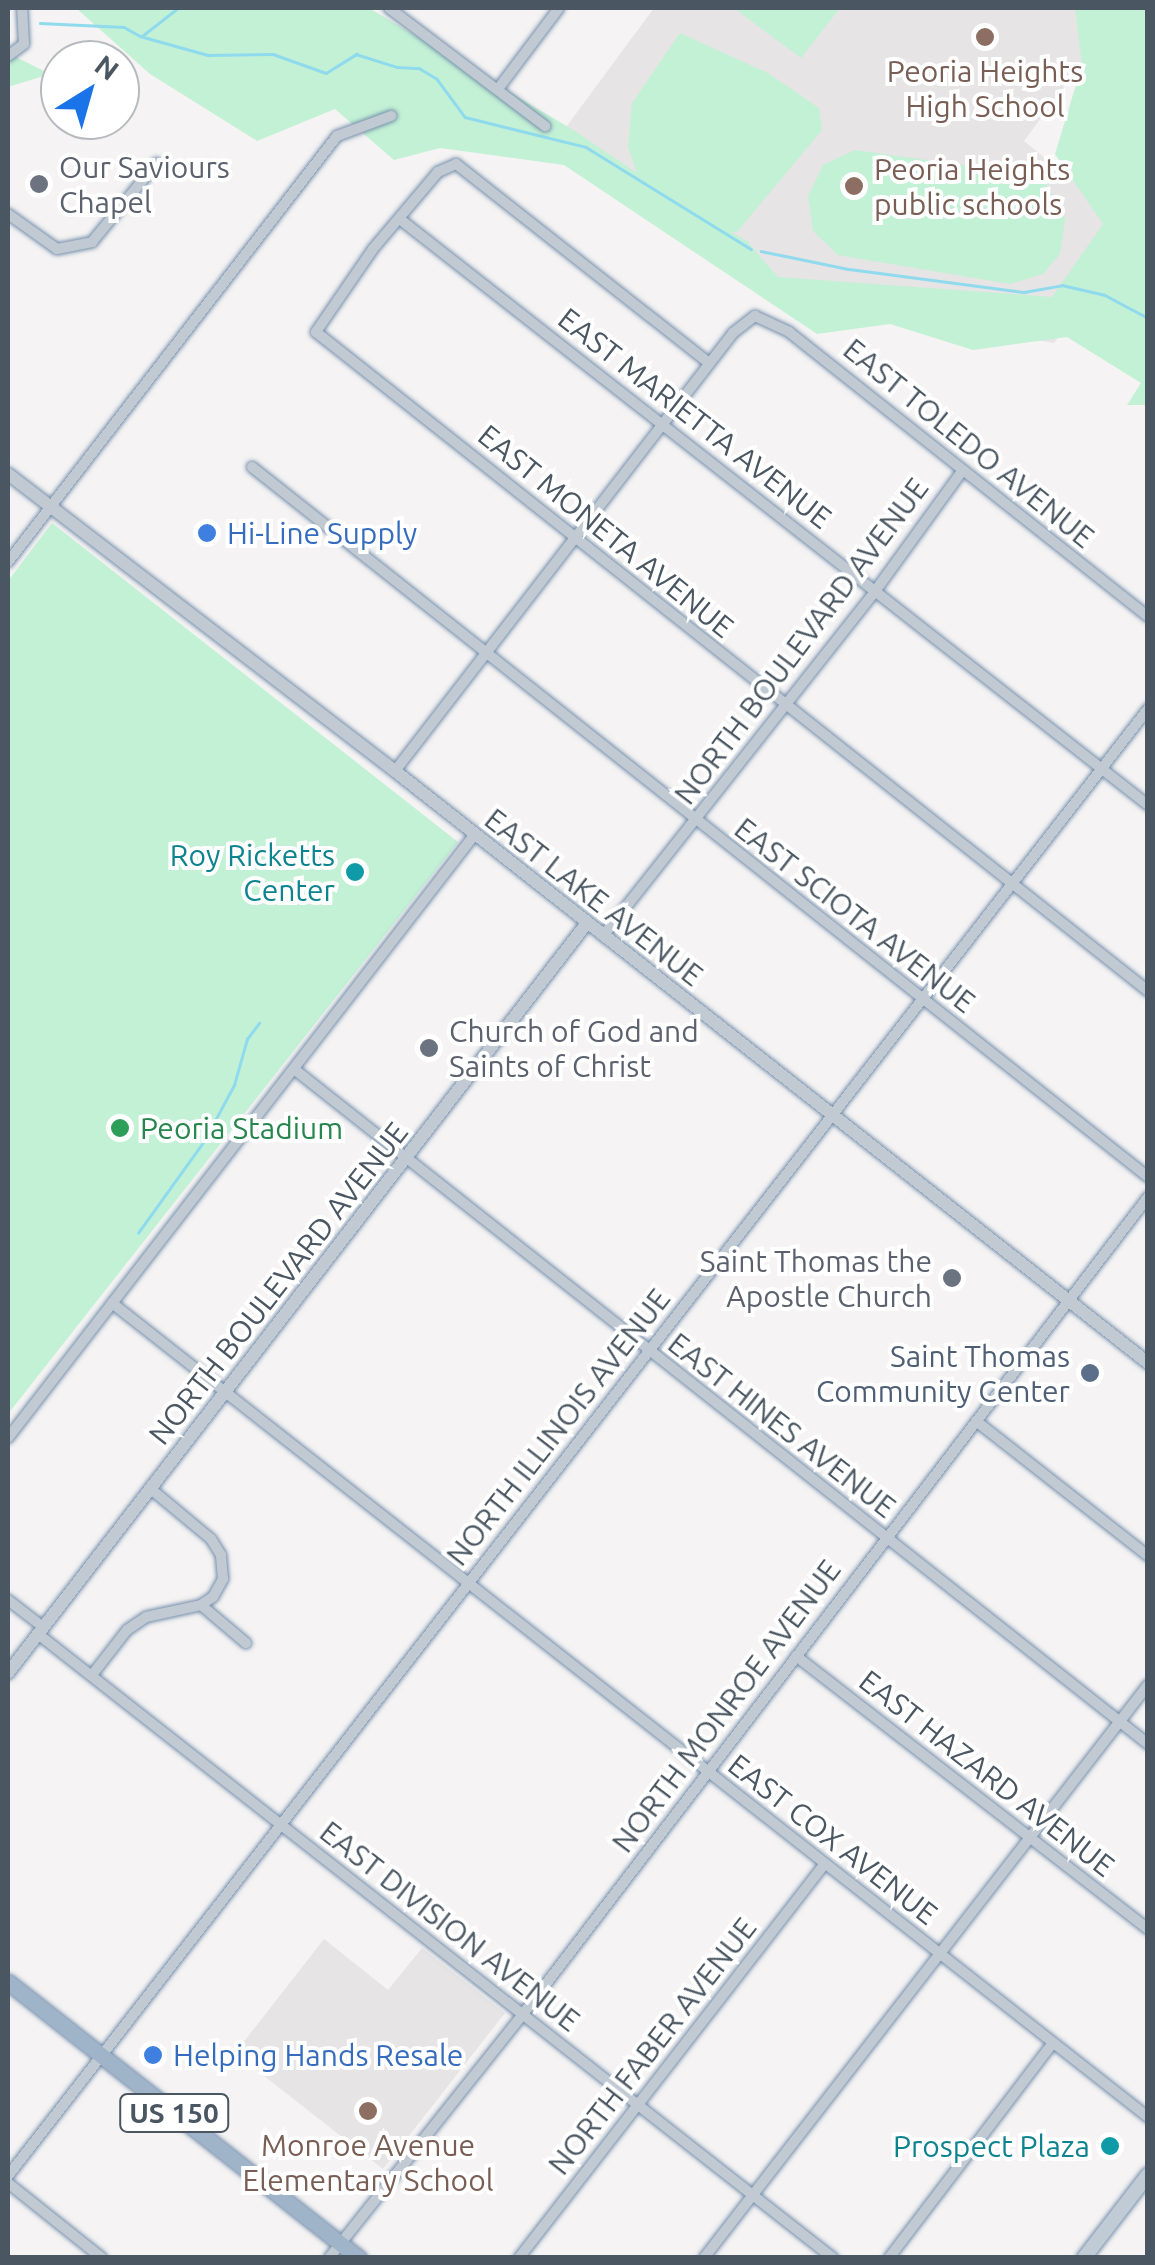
<!DOCTYPE html>
<html>
<head>
<meta charset="utf-8">
<style>
  body { margin:0 }
  #map { position:relative; width:1155px; height:2265px; overflow:hidden; background:#f5f3f3; font-family:Ubuntu,sans-serif }
  div>[style] { position:absolute }
  .education>* { inset:0; background:#e6e4e5 }
  .green>* { inset:0; background:#c3f1d5 }
  .stream>* { height:2.5px; margin:-1.25px; padding:0 1.25px; transform-origin:1.25px; border-radius:1.25px; background:#90daee }
  .roads { filter:drop-shadow(0 0 2px #7690ad) drop-shadow(0 0 2px #7690ad) }
  .minor>* { height:10px; margin:-5px; padding:0 5px; transform-origin:5px; border-radius:5px; background:#c1cad2 }
  .tertiary>* { height:12px; margin:-6px; padding:0 6px; transform-origin:6px; border-radius:6px; background:#c1cad2 }
  .secondary>* { height:14px; margin:-7px; padding:0 7px; transform-origin:7px; border-radius:7px; background:#c1cbd6 }
  .trunk>* { height:15px; margin:-7.5px; padding:0 7.5px; transform-origin:7.5px; border-radius:7.5px; background:#9fb4c9 }
  .dots>* { width:28px; height:28px; translate:-50% -50%; box-sizing:border-box; border:5px solid #fff; border-radius:50% }
  span { translate:-50% -50%; white-space:nowrap; text-align:center; line-height:1.15; -webkit-text-stroke:8px #fff; paint-order:stroke }
  .shield-label span { padding:2px 8px; background:#fff; border:2px solid; border-radius:8px; -webkit-text-stroke-width:0 }
  .shield-label { font-size:28px; color:#4a5661; font-weight:700 }
  .education-label { font-size:30px; color:#785e54 }
  .left { translate:0 -50%; text-align:left }
  .worship-label { font-size:30px; color:#5b616d }
  .right { translate:-100% -50%; text-align:right }
  .street-label { font-size:30px; color:#4a5661 }
  .shop-label { font-size:30px; color:#366cbe }
  .culture-label { font-size:30px; color:#0d838f }
  .leisure-label { font-size:30px; color:#27864d }
  .service-label { font-size:30px; color:#4e5e75 }
  .frame { position:absolute; inset:0; border:10px solid #4a5661; pointer-events:none }
  .north { position:absolute; left:40px; top:40px; width:100px; height:100px; box-sizing:border-box; background:#fff; border:2px solid #b7bbc0; border-radius:50%; rotate:37deg; font-size:28px; font-weight:700; line-height:40px; text-align:center; color:#4a5661 }
  .north::after { content:''; display:block; margin:auto; width:35px; height:45px; background:#1a73e8; clip-path:polygon(50% 0,100% 100%,50% 72%,0 100%) }
</style>
</head>
<body>
<div id="map">
  <div class="education">
    <i style="clip-path:polygon(654px 8px,1122px 8px,1024px 141px,1136px 232px,1054px 343px,767px 296px,561px 134px)"></i>
    <i style="clip-path:polygon(324px 1939px,388px 1990px,422px 1948px,505px 2013px,383px 2169px,235px 2053px)"></i>
  </div>
  <div class="green">
    <i style="clip-path:polygon(76px 8px,369px 8px,575px 131px,637px 173px,628px 147px,632px 103px,680px 33px,768px 73px,819px 108px,822px 130px,737px 232px,731px 232px,747px 241px,778px 277px,1052px 297px,1103px 224px,1055px 154px,1082px 65px,1075px 8px,1147px 8px,1147px 405px,1127px 405px,1141px 383px,1067px 337px,973px 350px,890px 324px,817px 334px,564px 165px,440px 148px,394px 160px,335px 109px,257px 141px,150px 74px)"></i>
    <i style="clip-path:polygon(734px 8px,840px 8px,801px 58px)"></i>
    <i style="clip-path:polygon(8px 53px,50px 74px,8px 87px)"></i>
    <i style="clip-path:polygon(855px 150px,1048px 177px,1047px 186px,1065px 219px,1060px 254px,1043px 274px,1010px 284px,838px 255px,813px 231px,808px 196px,823px 165px)"></i>
    <i style="clip-path:polygon(52px 523px,458px 842px,8px 1414px,8px 581px)"></i>
  </div>
  <div class="stream">
    <i style="left:40px;top:23px;width:84px;rotate:2.7deg"></i>
    <i style="left:124px;top:27px;width:18px;rotate:29deg"></i>
    <i style="left:140px;top:36px;width:71px;rotate:15.6deg"></i>
    <i style="left:208px;top:55px;width:65px;rotate:-0.9deg"></i>
    <i style="left:273px;top:54px;width:56px;rotate:19.7deg"></i>
    <i style="left:326px;top:73px;width:36px;rotate:-32deg"></i>
    <i style="left:356px;top:54px;width:43px;rotate:17.6deg"></i>
    <i style="left:397px;top:67px;width:22px;rotate:3deg"></i>
    <i style="left:419px;top:68px;width:21px;rotate:31deg"></i>
    <i style="left:437px;top:79px;width:47px;rotate:53.6deg"></i>
    <i style="left:465px;top:117px;width:125px;rotate:13.9deg"></i>
    <i style="left:586px;top:147px;width:194px;rotate:31.7deg"></i>
    <i style="left:142px;top:36px;width:46px;rotate:-37.9deg"></i>
    <i style="left:761px;top:251px;width:90px;rotate:11.6deg"></i>
    <i style="left:849px;top:269px;width:177px;rotate:7.5deg"></i>
    <i style="left:1024px;top:292px;width:39px;rotate:-10deg"></i>
    <i style="left:1062px;top:285px;width:44px;rotate:13.1deg"></i>
    <i style="left:1105px;top:295px;width:49px;rotate:28.1deg"></i>
    <i style="left:138px;top:1233px;width:113px;rotate:-54.3deg"></i>
    <i style="left:204px;top:1141px;width:64px;rotate:-61.8deg"></i>
    <i style="left:234px;top:1085px;width:48px;rotate:-74.2deg"></i>
    <i style="left:247px;top:1039px;width:20px;rotate:-53deg"></i>
  </div>
  <div class="roads">
    <div class="minor">
      <i style="left:389px;top:8px;width:196px;rotate:37.1deg"></i>
      <i style="left:8px;top:56px;width:20px;rotate:-37deg"></i>
      <i style="left:24px;top:44px;width:36px;rotate:-93deg"></i>
      <i style="left:498px;top:89px;width:101px;rotate:-53deg"></i>
      <i style="left:8px;top:214px;width:60px;rotate:35.5deg"></i>
      <i style="left:57px;top:249px;width:36px;rotate:-11deg"></i>
      <i style="left:92px;top:242px;width:102px;rotate:-50.6deg"></i>
      <i style="left:401px;top:220px;width:949px;rotate:38.07deg"></i>
      <i style="left:709px;top:363px;width:322px;rotate:-141.8deg"></i>
      <i style="left:456px;top:164px;width:20px;rotate:156deg"></i>
      <i style="left:438px;top:172px;width:101px;rotate:130.2deg"></i>
      <i style="left:373px;top:249px;width:101px;rotate:124.5deg"></i>
      <i style="left:316px;top:332px;width:1061px;rotate:38.38deg"></i>
      <i style="left:252px;top:467px;width:1143px;rotate:38.39deg"></i>
      <i style="left:8px;top:562px;width:538px;rotate:-52.32deg"></i>
      <i style="left:337px;top:136px;width:58px;rotate:-20.3deg"></i>
      <i style="left:395px;top:771px;width:553px;rotate:-52.34deg"></i>
      <i style="left:733px;top:333px;width:28px;rotate:-38deg"></i>
      <i style="left:755px;top:316px;width:38px;rotate:25deg"></i>
      <i style="left:789px;top:332px;width:458px;rotate:38.4deg"></i>
      <i style="left:603px;top:936px;width:441px;rotate:-51.7deg"></i>
      <i style="left:876px;top:590px;width:148px;rotate:-54.1deg"></i>
      <i style="left:294px;top:1069px;width:1089px;rotate:38.32deg"></i>
      <i style="left:112px;top:1303px;width:1318px;rotate:38.16deg"></i>
      <i style="left:976px;top:1421px;width:219px;rotate:38.1deg"></i>
      <i style="left:8px;top:1438px;width:763px;rotate:-52.29deg"></i>
      <i style="left:8px;top:1600px;width:44px;rotate:37.6deg"></i>
      <i style="left:201px;top:1605px;width:59px;rotate:40.2deg"></i>
      <i style="left:38px;top:1634px;width:1011px;rotate:38.13deg"></i>
      <i style="left:796px;top:1656px;width:445px;rotate:37.8deg"></i>
      <i style="left:92px;top:1675px;width:57px;rotate:-52.1deg"></i>
      <i style="left:127px;top:1630px;width:23px;rotate:-34deg"></i>
      <i style="left:146px;top:1617px;width:56px;rotate:-12.3deg"></i>
      <i style="left:201px;top:1605px;width:14px;rotate:-34deg"></i>
      <i style="left:213px;top:1597px;width:21px;rotate:-61deg"></i>
      <i style="left:223px;top:1579px;width:24px;rotate:-95deg"></i>
      <i style="left:221px;top:1555px;width:19px;rotate:-122deg"></i>
      <i style="left:211px;top:1539px;width:78px;rotate:-140.2deg"></i>
      <i style="left:8px;top:2176px;width:1858px;rotate:-52.15deg"></i>
      <i style="left:8px;top:2183px;width:120px;rotate:38.6deg"></i>
      <i style="left:329px;top:2258px;width:312px;rotate:-51.5deg"></i>
      <i style="left:523px;top:2014px;width:1029px;rotate:-52.58deg"></i>
      <i style="left:519px;top:2258px;width:497px;rotate:-52.2deg"></i>
      <i style="left:704px;top:2258px;width:725px;rotate:-52.23deg"></i>
      <i style="left:889px;top:2258px;width:270px;rotate:-52.7deg"></i>
    </div>
    <div class="tertiary">
      <i style="left:8px;top:474px;width:488px;rotate:37.5deg"></i>
      <i style="left:395px;top:771px;width:958px;rotate:38.17deg"></i>
      <i style="left:8px;top:1673px;width:947px;rotate:-52.33deg"></i>
    </div>
    <div class="secondary">
      <i style="left:1084px;top:2258px;width:105px;rotate:-52.4deg"></i>
    </div>
    <div class="trunk">
      <i style="left:8px;top:1982px;width:447px;rotate:38.2deg"></i>
    </div>
  </div>
  <div class="dots">
    <i style="left:985px;top:37px;background:#8d6e63"></i>
    <i style="left:39px;top:184px;background:#6b7280"></i>
    <i style="left:854px;top:186px;background:#8d6e63"></i>
    <i style="left:207px;top:533px;background:#3f7fe0"></i>
    <i style="left:355px;top:872px;background:#0f9aa8"></i>
    <i style="left:429px;top:1048px;background:#6b7280"></i>
    <i style="left:120px;top:1128px;background:#2e9e5b"></i>
    <i style="left:952px;top:1278px;background:#6b7280"></i>
    <i style="left:1090px;top:1373px;background:#5c6f8a"></i>
    <i style="left:153px;top:2055px;background:#3f7fe0"></i>
    <i style="left:368px;top:2111px;background:#8d6e63"></i>
    <i style="left:1110px;top:2146px;background:#0f9aa8"></i>
  </div>
  <div class="shield-label">
    <span style="left:174px;top:2113px">US 150</span>
  </div>
  <div class="education-label">
    <span style="left:985px;top:88px">Peoria Heights<br>High School</span>
    <span class="left" style="left:874px;top:186px">Peoria Heights<br>public schools</span>
    <span style="left:368px;top:2162px">Monroe Avenue<br>Elementary School</span>
  </div>
  <div class="worship-label">
    <span class="left" style="left:59px;top:184px">Our Saviours<br>Chapel</span>
    <span class="left" style="left:449px;top:1048px">Church of God and<br>Saints of Christ</span>
    <span class="right" style="left:932px;top:1278px">Saint Thomas the<br>Apostle Church</span>
  </div>
  <div class="street-label">
    <span style="left:695px;top:418px;rotate:38deg">EAST MARIETTA AVENUE</span>
    <span style="left:969px;top:443px;rotate:39deg">EAST TOLEDO AVENUE</span>
    <span style="left:606px;top:531px;rotate:39deg">EAST MONETA AVENUE</span>
    <span style="left:801px;top:641px;rotate:-53deg">NORTH BOULEVARD AVENUE</span>
    <span style="left:594px;top:897px;rotate:38deg">EAST LAKE AVENUE</span>
    <span style="left:855px;top:915px;rotate:38deg">EAST SCIOTA AVENUE</span>
    <span style="left:278px;top:1283px;rotate:-52deg">NORTH BOULEVARD AVENUE</span>
    <span style="left:782px;top:1425px;rotate:38deg">EAST HINES AVENUE</span>
    <span style="left:558px;top:1427px;rotate:-52deg">NORTH ILLINOIS AVENUE</span>
    <span style="left:726px;top:1706px;rotate:-53deg">NORTH MONROE AVENUE</span>
    <span style="left:987px;top:1773px;rotate:38deg">EAST HAZARD AVENUE</span>
    <span style="left:833px;top:1839px;rotate:38deg">EAST COX AVENUE</span>
    <span style="left:450px;top:1926px;rotate:38deg">EAST DIVISION AVENUE</span>
    <span style="left:652px;top:2046px;rotate:-52deg">NORTH FABER AVENUE</span>
  </div>
  <div class="shop-label">
    <span class="left" style="left:227px;top:533px">Hi-Line Supply</span>
    <span class="left" style="left:173px;top:2055px">Helping Hands Resale</span>
  </div>
  <div class="culture-label">
    <span class="right" style="left:335px;top:872px">Roy Ricketts<br>Center</span>
    <span class="right" style="left:1090px;top:2146px">Prospect Plaza</span>
  </div>
  <div class="leisure-label">
    <span class="left" style="left:140px;top:1128px">Peoria Stadium</span>
  </div>
  <div class="service-label">
    <span class="right" style="left:1070px;top:1373px">Saint Thomas<br>Community Center</span>
  </div>
  <div class="frame"></div>
  <div class="north">N</div>
</div>
</body>
</html>
